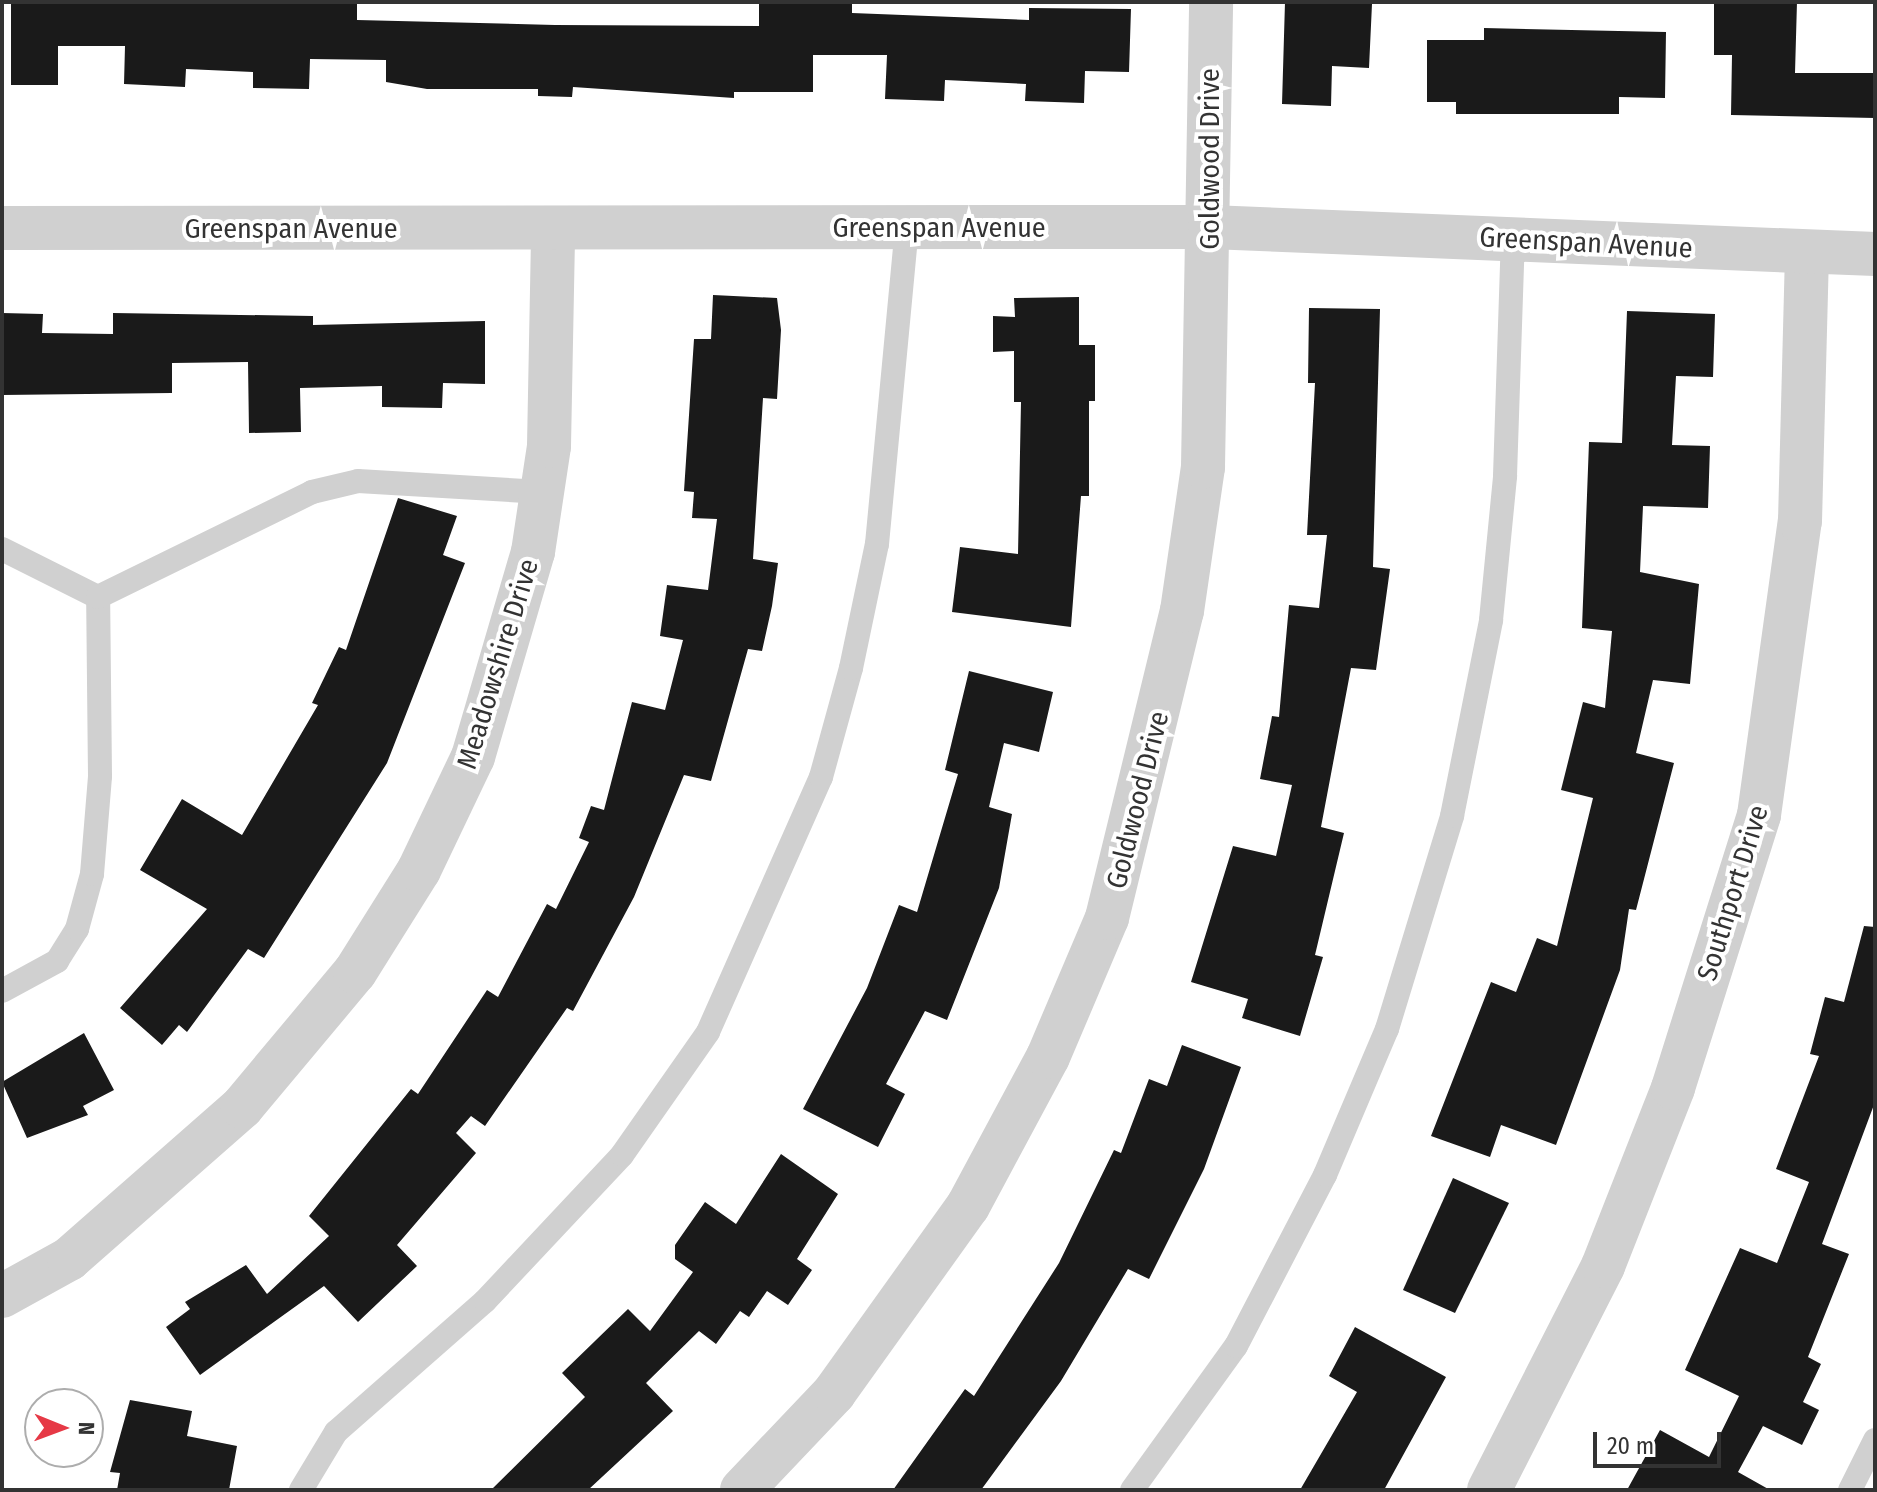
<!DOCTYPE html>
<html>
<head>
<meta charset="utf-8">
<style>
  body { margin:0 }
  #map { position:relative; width:1877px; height:1492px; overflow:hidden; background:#fff; font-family:"Fira Sans Condensed",sans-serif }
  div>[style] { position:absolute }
  .building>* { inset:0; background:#1a1a1a }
  .service>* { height:24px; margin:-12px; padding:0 12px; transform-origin:12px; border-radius:12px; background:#d0d0d0 }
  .minor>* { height:44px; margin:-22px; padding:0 22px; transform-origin:22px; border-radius:22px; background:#d0d0d0 }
  .tertiary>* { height:44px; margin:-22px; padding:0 22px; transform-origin:22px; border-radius:22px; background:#d0d0d0 }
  span { translate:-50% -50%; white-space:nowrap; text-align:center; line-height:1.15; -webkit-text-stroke:8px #fff; paint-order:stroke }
  .street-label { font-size:28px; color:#333 }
  .frame { position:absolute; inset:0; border:4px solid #333; pointer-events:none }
  .north { position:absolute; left:24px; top:1388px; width:80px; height:80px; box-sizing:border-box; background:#fff; border:2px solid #adadad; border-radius:50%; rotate:91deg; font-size:22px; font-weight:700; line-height:32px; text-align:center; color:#333 }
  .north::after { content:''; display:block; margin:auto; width:28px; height:36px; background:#e63946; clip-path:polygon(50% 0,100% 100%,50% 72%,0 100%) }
  .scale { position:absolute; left:1593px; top:1432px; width:128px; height:36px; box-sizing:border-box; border:4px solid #333; border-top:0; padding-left:10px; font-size:24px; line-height:28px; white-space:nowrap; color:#333; -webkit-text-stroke:6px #fff; paint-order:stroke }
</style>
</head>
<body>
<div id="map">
  <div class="building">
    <i style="clip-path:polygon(11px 2px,357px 2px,357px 20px,555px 25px,759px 26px,759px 2px,852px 2px,852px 13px,1029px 20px,1029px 8px,1131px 9px,1129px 72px,1085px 71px,1084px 103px,1025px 101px,1026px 84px,945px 80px,944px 101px,885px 99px,887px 55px,813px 55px,813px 92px,734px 92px,734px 98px,573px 87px,572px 97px,538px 96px,538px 89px,427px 89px,386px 82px,386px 60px,310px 59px,309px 89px,253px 88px,253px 72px,186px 69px,185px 87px,124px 84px,125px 46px,58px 46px,58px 85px,11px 85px)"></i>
    <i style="clip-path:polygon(1285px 2px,1372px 4px,1369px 68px,1332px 66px,1331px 106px,1282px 104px)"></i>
    <i style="clip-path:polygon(1714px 2px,1797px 2px,1795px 73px,1875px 73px,1875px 118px,1731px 115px,1732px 55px,1714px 55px)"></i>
    <i style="clip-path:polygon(1484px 28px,1666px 32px,1665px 98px,1619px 97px,1619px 114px,1456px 114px,1456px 102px,1427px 102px,1427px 40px,1484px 40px)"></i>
    <i style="clip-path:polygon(713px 295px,777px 298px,781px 330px,777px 399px,763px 398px,753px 559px,778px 563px,772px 606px,762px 651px,748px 649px,711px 781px,684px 775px,634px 897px,573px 1011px,567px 1008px,485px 1126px,471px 1116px,456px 1133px,476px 1153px,397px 1245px,417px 1266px,358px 1322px,324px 1286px,200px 1375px,166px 1327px,190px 1309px,185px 1302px,246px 1265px,267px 1294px,329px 1236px,309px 1216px,411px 1089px,418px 1094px,487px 990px,498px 997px,547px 904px,556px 909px,589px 842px,579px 838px,591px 806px,604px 810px,632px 702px,665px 710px,683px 640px,660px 636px,667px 585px,708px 590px,717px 519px,692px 518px,694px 492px,684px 491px,694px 339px,711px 339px)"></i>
    <i style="clip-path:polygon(1079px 297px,1079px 345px,1095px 345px,1095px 401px,1089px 401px,1089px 496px,1081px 496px,1071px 627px,952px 612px,960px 547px,1018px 554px,1021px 402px,1014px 402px,1014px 351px,993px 352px,993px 316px,1015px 317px,1014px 298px)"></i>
    <i style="clip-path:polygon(1309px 308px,1380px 309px,1373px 567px,1390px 569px,1376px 670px,1351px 668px,1321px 827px,1344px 833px,1315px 955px,1323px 957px,1300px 1036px,1242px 1018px,1248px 999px,1191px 982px,1233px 846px,1276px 856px,1292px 785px,1260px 779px,1272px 716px,1279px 717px,1289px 605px,1319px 608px,1327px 535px,1307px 535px,1315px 383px,1308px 383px)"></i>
    <i style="clip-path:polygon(1627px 311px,1715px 314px,1713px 377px,1676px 376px,1672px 445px,1710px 446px,1708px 508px,1643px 506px,1640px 572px,1699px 584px,1690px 684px,1653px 680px,1636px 753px,1674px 763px,1636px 910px,1629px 909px,1620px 970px,1556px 1145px,1501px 1125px,1490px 1157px,1431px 1136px,1491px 982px,1516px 992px,1537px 938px,1557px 946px,1593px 798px,1561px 790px,1583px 702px,1605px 708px,1612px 631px,1582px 628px,1589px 442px,1622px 443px)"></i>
    <i style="clip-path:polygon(2px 313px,43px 314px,42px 333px,113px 334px,113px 313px,313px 316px,313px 325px,485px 321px,485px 384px,443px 383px,442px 408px,382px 407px,382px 386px,300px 388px,301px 432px,249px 433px,248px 362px,172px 363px,172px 393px,2px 395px)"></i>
    <i style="clip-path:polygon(398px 498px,457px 516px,443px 555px,465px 563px,387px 763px,264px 958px,248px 949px,187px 1032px,179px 1025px,162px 1045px,120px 1008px,207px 909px,140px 870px,182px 799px,242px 835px,318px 705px,312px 703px,339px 647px,346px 650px)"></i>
    <i style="clip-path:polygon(969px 671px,1053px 692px,1039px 752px,1004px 743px,989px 807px,1012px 814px,999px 888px,947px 1020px,925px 1011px,886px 1084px,905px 1094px,878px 1147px,803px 1109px,867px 988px,899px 905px,917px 912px,958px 774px,945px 770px)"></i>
    <i style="clip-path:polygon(1864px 926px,1875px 927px,1875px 1102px,1822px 1244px,1849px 1254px,1808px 1357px,1821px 1364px,1803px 1402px,1819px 1410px,1802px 1445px,1763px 1426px,1738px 1472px,1770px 1490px,1627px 1490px,1660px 1430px,1709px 1457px,1739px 1396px,1685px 1370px,1740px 1248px,1777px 1263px,1809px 1182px,1776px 1169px,1819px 1056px,1810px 1054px,1825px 997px,1844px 1002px)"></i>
    <i style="clip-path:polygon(84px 1033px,114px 1090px,83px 1106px,88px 1115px,27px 1138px,2px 1082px)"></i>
    <i style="clip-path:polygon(1182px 1045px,1241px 1067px,1204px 1169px,1149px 1279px,1128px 1269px,1061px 1381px,981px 1490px,893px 1490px,965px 1389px,974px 1396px,1059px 1263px,1114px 1150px,1121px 1153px,1149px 1079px,1167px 1086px)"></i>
    <i style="clip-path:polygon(781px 1154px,838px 1194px,797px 1259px,812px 1270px,788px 1305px,767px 1291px,749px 1317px,740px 1311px,716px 1344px,699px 1331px,646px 1383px,673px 1411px,588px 1490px,491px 1490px,585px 1397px,562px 1373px,628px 1309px,650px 1331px,693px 1272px,675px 1259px,675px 1245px,705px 1202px,736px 1224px)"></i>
    <i style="clip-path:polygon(1453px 1178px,1509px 1203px,1455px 1313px,1403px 1290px)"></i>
    <i style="clip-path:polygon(1355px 1327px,1446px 1377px,1384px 1490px,1300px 1490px,1357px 1392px,1329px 1376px)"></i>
    <i style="clip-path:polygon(130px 1400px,192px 1411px,187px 1436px,237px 1446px,229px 1490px,117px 1490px,120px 1473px,110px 1472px)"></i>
  </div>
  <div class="service">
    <i style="left:2px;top:549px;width:107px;rotate:26.6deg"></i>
    <i style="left:2px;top:991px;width:63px;rotate:-28.6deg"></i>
    <i style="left:57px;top:961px;width:38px;rotate:-58deg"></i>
    <i style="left:77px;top:929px;width:57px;rotate:-74.7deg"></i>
    <i style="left:92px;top:874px;width:98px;rotate:-85.3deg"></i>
    <i style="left:100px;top:776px;width:179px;rotate:-90.6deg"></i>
    <i style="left:98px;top:597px;width:238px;rotate:-26.1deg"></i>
    <i style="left:312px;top:492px;width:47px;rotate:-13.4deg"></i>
    <i style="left:358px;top:481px;width:184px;rotate:3.4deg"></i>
    <i style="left:301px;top:1490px;width:68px;rotate:-58.9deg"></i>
    <i style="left:336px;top:1432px;width:198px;rotate:-41.3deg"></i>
    <i style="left:485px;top:1301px;width:200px;rotate:-46.8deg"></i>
    <i style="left:622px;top:1155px;width:150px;rotate:-55deg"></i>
    <i style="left:708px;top:1032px;width:279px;rotate:-66.1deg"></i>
    <i style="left:821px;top:777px;width:113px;rotate:-74.6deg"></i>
    <i style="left:851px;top:668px;width:127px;rotate:-78.2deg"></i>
    <i style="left:877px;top:544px;width:317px;rotate:-84.6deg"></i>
    <i style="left:1132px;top:1490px;width:178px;rotate:-54.2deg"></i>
    <i style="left:1236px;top:1346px;width:193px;rotate:-62.5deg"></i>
    <i style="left:1325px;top:1175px;width:159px;rotate:-67deg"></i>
    <i style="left:1387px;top:1029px;width:223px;rotate:-73deg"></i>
    <i style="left:1452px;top:816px;width:200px;rotate:-78.7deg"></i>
    <i style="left:1491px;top:620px;width:145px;rotate:-84.4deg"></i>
    <i style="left:1505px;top:476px;width:236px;rotate:-88.1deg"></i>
    <i style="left:1850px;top:1490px;width:56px;rotate:-63.4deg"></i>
  </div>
  <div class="minor">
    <i style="left:2px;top:1296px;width:77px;rotate:-28.9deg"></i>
    <i style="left:69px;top:1259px;width:230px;rotate:-41.3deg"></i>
    <i style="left:242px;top:1107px;width:176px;rotate:-50.1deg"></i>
    <i style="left:355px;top:972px;width:120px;rotate:-57.9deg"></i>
    <i style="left:419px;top:870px;width:125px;rotate:-64.5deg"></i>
    <i style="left:473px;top:757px;width:214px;rotate:-73.7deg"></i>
    <i style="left:533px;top:552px;width:107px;rotate:-81.4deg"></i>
    <i style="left:549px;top:446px;width:217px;rotate:-88.9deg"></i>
    <i style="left:742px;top:1490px;width:134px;rotate:-46.5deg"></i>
    <i style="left:834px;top:1393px;width:230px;rotate:-54.4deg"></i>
    <i style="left:968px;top:1206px;width:169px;rotate:-61.8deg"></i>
    <i style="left:1048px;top:1057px;width:151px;rotate:-67deg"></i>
    <i style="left:1107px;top:918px;width:316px;rotate:-76.3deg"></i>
    <i style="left:1182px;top:611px;width:146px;rotate:-81.7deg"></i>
    <i style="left:1203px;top:467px;width:465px;rotate:-89deg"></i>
    <i style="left:1489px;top:1490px;width:251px;rotate:-63deg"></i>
    <i style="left:1603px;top:1266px;width:191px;rotate:-68.5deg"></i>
    <i style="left:1673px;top:1088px;width:286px;rotate:-72.5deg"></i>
    <i style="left:1759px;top:815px;width:297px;rotate:-82.1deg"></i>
    <i style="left:1800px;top:521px;width:268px;rotate:-88.5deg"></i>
  </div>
  <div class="tertiary">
    <i style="left:2px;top:228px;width:1208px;rotate:-0.05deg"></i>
    <i style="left:1210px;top:227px;width:666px;rotate:2.33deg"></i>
  </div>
  <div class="street-label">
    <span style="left:1210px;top:159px;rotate:-90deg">Goldwood Drive</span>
    <span style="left:939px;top:228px">Greenspan Avenue</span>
    <span style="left:291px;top:229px">Greenspan Avenue</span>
    <span style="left:1586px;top:243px;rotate:3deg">Greenspan Avenue</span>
    <span style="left:498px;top:664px;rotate:-73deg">Meadowshire Drive</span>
    <span style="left:1138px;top:800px;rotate:-76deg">Goldwood Drive</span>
    <span style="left:1733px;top:893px;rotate:-73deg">Southport Drive</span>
  </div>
  <div class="frame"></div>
  <div class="north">N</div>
  <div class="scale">20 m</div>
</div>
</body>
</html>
